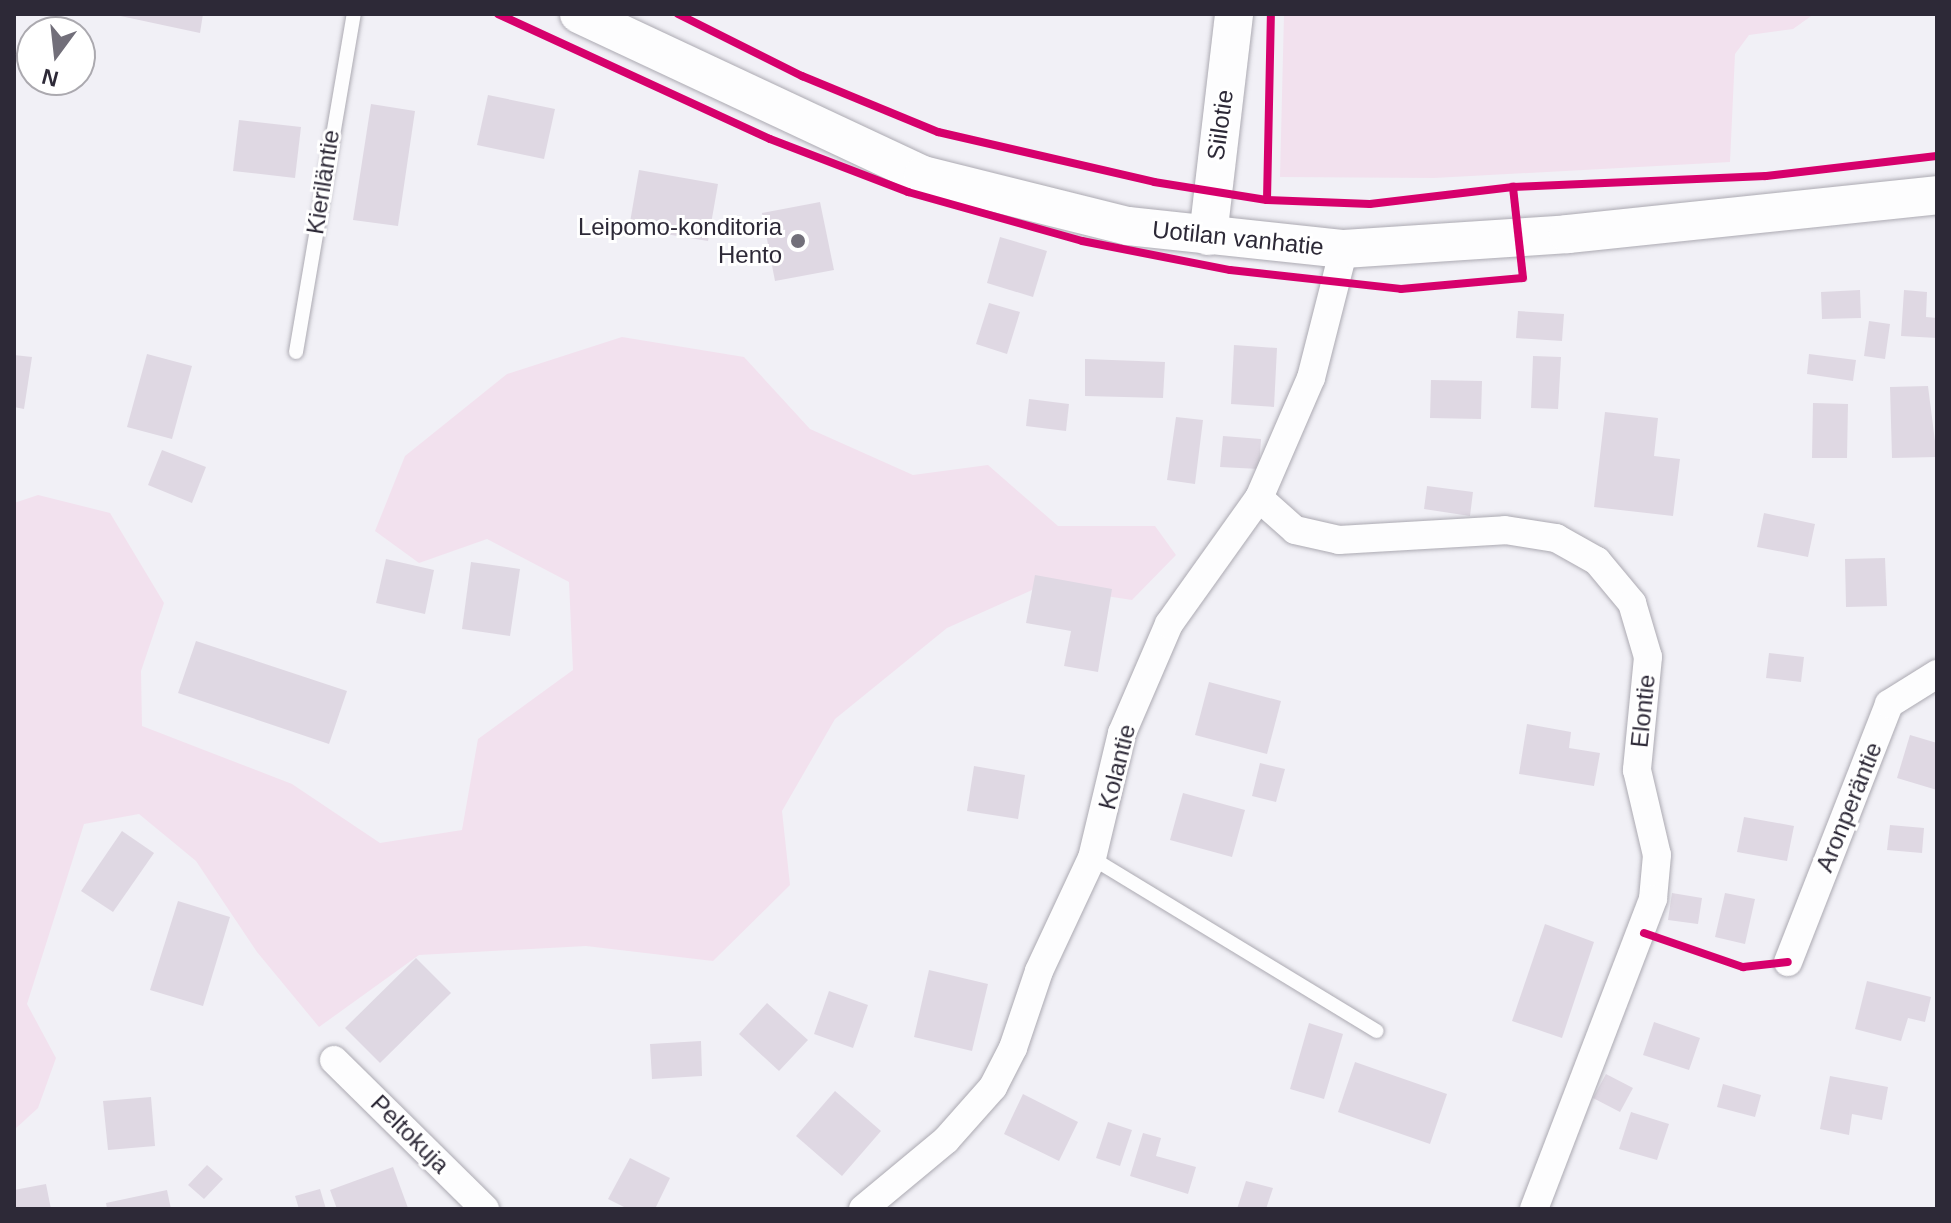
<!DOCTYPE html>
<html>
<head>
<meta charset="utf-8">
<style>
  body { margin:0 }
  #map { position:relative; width:1951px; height:1223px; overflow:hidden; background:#f1f0f6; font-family:Arial,sans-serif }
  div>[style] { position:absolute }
  .green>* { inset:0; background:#f2e1ee }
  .building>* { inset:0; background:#dfd8e3 }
  .roads { filter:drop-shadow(0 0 2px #acaab2) drop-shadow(0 0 2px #acaab2) }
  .lane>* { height:14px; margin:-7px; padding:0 7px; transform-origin:7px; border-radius:7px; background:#fdfdfe }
  .street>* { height:28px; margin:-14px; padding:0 14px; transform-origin:14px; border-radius:14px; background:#fdfdfe }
  .secondary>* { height:38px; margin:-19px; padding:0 19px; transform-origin:19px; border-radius:19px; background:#fdfdfe }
  .cycleway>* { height:8px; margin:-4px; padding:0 4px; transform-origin:4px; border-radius:4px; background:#d6006c }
  .dots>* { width:22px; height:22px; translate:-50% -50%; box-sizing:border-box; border:4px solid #fff; border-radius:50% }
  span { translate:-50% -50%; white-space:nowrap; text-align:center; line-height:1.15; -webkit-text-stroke:6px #fff; paint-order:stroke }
  .street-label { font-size:24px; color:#2d2937 }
  .poi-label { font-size:24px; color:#2d2937 }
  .right { translate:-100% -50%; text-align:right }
  .frame { position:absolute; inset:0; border:16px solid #2d2937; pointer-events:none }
  .north { position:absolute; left:16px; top:16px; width:80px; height:80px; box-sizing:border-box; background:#fff; border:2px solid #aba9af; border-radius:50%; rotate:195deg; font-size:22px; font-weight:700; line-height:32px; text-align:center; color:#2d2937 }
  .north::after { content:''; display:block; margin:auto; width:28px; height:36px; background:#726f7a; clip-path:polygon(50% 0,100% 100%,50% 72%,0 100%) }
</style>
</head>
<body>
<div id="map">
  <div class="green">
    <i style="clip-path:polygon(1284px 14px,1814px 14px,1793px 29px,1749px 35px,1735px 54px,1730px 162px,1434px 178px,1280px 177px)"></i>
    <i style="clip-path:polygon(622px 337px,744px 357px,810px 429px,913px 475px,988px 465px,1058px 526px,1155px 526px,1176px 555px,1132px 600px,1041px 586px,947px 628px,835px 719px,782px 811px,790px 885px,713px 961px,586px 946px,419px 955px,319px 1027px,257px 952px,196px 861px,139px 814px,84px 824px,27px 1004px,56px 1058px,38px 1108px,14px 1130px,14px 503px,38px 495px,110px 513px,164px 603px,141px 671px,142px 726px,292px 784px,380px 843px,462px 830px,478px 739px,573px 670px,569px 582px,487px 539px,419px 563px,375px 531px,405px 456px,507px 374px)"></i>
  </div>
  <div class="building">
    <i style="clip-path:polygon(111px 14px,203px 14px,200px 33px)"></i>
    <i style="clip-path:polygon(488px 95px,555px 109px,544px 159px,477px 145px)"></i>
    <i style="clip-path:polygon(371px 104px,415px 111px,398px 226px,353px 220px)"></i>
    <i style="clip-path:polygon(239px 120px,301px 127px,295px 178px,233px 171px)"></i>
    <i style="clip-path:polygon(639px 170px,718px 184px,708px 241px,629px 228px)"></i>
    <i style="clip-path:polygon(820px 202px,834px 270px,775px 281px,762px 213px)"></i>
    <i style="clip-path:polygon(1000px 237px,1047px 251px,1033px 297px,987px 283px)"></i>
    <i style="clip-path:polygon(1860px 290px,1861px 318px,1822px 319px,1821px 292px)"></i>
    <i style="clip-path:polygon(1904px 290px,1927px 292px,1926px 317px,1937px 318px,1937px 338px,1901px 336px)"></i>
    <i style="clip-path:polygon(989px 303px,1020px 312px,1007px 354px,976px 344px)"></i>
    <i style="clip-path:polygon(1518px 311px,1564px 314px,1562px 341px,1516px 338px)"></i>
    <i style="clip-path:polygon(1869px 321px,1890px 324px,1885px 359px,1864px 356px)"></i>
    <i style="clip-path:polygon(1234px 345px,1277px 348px,1274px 407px,1231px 404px)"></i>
    <i style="clip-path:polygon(147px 354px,192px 366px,172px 439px,127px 427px)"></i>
    <i style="clip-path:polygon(1809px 354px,1856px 360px,1853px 381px,1807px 374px)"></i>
    <i style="clip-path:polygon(14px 355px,32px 357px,24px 409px,14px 407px)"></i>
    <i style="clip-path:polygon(1533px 356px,1561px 357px,1558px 409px,1531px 408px)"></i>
    <i style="clip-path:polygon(1085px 359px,1165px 362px,1163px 398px,1085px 396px)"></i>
    <i style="clip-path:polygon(1431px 380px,1482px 381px,1481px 419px,1430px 418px)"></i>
    <i style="clip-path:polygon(1928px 386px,1937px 457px,1892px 458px,1890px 387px)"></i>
    <i style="clip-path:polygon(1029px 399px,1069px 404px,1066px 431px,1026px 426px)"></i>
    <i style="clip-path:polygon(1813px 403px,1848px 404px,1847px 458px,1812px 458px)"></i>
    <i style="clip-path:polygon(1605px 412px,1658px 418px,1654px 456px,1680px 459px,1673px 516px,1594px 507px)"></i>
    <i style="clip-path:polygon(1176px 417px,1203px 420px,1195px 484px,1167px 480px)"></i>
    <i style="clip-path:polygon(1223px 436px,1261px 439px,1259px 469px,1220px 467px)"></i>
    <i style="clip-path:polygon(162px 450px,206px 467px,192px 503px,148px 485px)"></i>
    <i style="clip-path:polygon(1427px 486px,1473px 492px,1470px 516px,1424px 509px)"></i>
    <i style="clip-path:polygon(1764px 513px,1815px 524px,1808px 557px,1757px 547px)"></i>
    <i style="clip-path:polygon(1885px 558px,1887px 606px,1846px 607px,1845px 559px)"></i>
    <i style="clip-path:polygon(386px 559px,434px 570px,425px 614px,376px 603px)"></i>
    <i style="clip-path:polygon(471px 562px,520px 569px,510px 636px,462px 629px)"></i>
    <i style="clip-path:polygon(1035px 575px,1112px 589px,1098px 672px,1064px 666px,1071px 631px,1026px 623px)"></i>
    <i style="clip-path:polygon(196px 641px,347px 691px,329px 744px,178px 693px)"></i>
    <i style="clip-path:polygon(1769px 653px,1804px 657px,1801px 682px,1766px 678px)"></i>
    <i style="clip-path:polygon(1209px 682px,1281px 701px,1267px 754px,1195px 735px)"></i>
    <i style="clip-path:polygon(1527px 724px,1571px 732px,1569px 748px,1600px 753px,1594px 786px,1519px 774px)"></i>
    <i style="clip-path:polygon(1910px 735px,1937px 743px,1937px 790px,1897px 778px)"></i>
    <i style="clip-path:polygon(1260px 763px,1285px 769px,1276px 802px,1252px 796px)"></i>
    <i style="clip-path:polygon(974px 766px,1025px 775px,1018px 819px,967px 811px)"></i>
    <i style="clip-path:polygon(1183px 793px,1245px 810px,1232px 857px,1170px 840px)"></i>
    <i style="clip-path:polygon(1744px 817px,1794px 826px,1787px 861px,1737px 852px)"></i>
    <i style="clip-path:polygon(1890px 825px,1924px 828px,1922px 853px,1887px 850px)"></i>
    <i style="clip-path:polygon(122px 831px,154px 853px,113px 912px,81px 891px)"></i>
    <i style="clip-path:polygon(1672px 893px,1702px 898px,1698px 924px,1668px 920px)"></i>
    <i style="clip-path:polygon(1725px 893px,1755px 899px,1745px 944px,1715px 937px)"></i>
    <i style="clip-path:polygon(178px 901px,230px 917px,203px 1006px,150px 990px)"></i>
    <i style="clip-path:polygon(1545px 924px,1594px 942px,1562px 1038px,1512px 1021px)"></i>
    <i style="clip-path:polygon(416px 958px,451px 993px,380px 1063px,345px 1028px)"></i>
    <i style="clip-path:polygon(929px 970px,988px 984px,972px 1051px,914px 1037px)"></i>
    <i style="clip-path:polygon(1867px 981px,1931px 997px,1925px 1022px,1908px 1018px,1901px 1041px,1855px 1029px)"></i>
    <i style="clip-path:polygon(829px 991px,868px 1005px,853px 1048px,814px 1034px)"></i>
    <i style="clip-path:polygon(767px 1003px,808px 1040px,779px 1071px,739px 1034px)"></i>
    <i style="clip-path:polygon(1654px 1022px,1700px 1038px,1689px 1070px,1643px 1055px)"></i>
    <i style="clip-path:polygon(1309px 1023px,1343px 1034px,1324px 1099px,1290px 1089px)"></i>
    <i style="clip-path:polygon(701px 1041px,702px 1076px,652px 1079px,650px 1044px)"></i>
    <i style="clip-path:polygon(1355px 1062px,1447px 1094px,1430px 1144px,1338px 1112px)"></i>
    <i style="clip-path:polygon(1606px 1074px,1633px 1088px,1620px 1112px,1593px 1098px)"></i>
    <i style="clip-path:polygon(1830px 1076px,1888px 1087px,1882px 1120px,1852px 1114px,1849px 1135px,1820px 1129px)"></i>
    <i style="clip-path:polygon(1723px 1084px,1761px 1095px,1755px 1117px,1717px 1107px)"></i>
    <i style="clip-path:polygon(835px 1091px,881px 1131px,842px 1176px,796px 1136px)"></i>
    <i style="clip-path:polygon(1023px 1094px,1078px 1122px,1059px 1161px,1004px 1134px)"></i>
    <i style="clip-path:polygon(151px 1097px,155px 1146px,108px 1150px,103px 1101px)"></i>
    <i style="clip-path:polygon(1631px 1112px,1669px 1124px,1657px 1160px,1619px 1149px)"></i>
    <i style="clip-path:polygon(1108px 1122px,1132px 1130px,1120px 1166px,1096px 1158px)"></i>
    <i style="clip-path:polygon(1143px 1133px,1161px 1138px,1156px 1156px,1196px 1167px,1188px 1194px,1130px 1176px)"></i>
    <i style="clip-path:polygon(630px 1158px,670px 1178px,655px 1209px,628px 1209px,608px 1199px)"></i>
    <i style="clip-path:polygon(207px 1165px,223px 1179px,204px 1199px,188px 1185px)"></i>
    <i style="clip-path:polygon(393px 1167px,408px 1208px,337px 1209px,330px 1190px)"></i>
    <i style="clip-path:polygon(1246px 1181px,1273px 1188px,1266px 1209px,1237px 1209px)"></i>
    <i style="clip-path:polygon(46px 1184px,51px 1209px,14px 1209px,14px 1190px)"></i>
    <i style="clip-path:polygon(320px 1189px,326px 1209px,299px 1209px,295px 1196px)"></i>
    <i style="clip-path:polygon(167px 1190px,171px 1209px,107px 1209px,106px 1203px)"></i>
  </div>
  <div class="roads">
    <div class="lane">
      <i style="left:296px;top:352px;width:343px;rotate:-80.3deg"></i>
      <i style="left:1092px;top:858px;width:333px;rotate:31.3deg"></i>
    </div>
    <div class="street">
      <i style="left:1259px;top:498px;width:48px;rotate:41.6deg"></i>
      <i style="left:1295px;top:530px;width:45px;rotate:12.8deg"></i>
      <i style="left:1339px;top:540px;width:166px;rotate:-3.4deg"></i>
      <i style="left:1505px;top:530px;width:52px;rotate:8.9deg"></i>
      <i style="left:1556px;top:538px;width:47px;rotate:29.3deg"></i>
      <i style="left:1597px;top:561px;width:55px;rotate:50.2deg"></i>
      <i style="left:1632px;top:603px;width:56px;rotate:73.5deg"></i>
      <i style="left:1648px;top:657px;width:114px;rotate:95.6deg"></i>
      <i style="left:1637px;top:770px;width:87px;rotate:76.8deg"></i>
      <i style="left:1657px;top:855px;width:44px;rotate:95.2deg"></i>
      <i style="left:1653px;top:899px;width:332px;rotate:111deg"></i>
      <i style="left:1788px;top:962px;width:277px;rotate:-68.6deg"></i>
      <i style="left:1889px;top:704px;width:57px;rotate:-32deg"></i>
      <i style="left:334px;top:1060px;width:212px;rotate:44.6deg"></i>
      <i style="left:863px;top:1209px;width:108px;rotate:-39.7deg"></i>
      <i style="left:946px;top:1140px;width:71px;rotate:-48.4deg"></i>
      <i style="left:993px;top:1087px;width:44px;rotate:-62.9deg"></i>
      <i style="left:1013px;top:1048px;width:81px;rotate:-71.3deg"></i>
      <i style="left:1039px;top:971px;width:125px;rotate:-64.9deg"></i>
      <i style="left:1092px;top:858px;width:129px;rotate:-76.5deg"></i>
      <i style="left:1122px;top:733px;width:119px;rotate:-66.7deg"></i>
      <i style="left:1169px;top:624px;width:155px;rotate:-54.5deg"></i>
      <i style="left:1259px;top:498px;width:131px;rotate:-66.6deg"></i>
      <i style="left:1311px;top:378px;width:133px;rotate:-75.7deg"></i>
    </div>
    <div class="secondary">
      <i style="left:579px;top:14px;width:380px;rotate:25.1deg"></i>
      <i style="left:923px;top:175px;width:211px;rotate:14deg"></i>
      <i style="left:1128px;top:226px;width:217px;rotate:6.1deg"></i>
      <i style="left:1344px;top:249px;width:225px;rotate:-3.8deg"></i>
      <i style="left:1568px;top:234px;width:371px;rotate:-6deg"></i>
      <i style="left:1208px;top:236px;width:224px;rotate:-83.3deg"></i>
    </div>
  </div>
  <div class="cycleway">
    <i style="left:498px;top:14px;width:299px;rotate:24.7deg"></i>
    <i style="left:770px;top:139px;width:148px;rotate:21deg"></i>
    <i style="left:908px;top:192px;width:181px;rotate:15.7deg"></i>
    <i style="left:1082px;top:241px;width:151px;rotate:11.1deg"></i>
    <i style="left:1230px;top:270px;width:172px;rotate:6.3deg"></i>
    <i style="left:1401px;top:289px;width:122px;rotate:-5.2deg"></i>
    <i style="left:1523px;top:278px;width:92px;rotate:-96.3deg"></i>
    <i style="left:678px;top:14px;width:139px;rotate:26.6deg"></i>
    <i style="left:802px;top:76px;width:147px;rotate:22.4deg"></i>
    <i style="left:938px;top:132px;width:222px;rotate:13deg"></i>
    <i style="left:1154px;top:182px;width:114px;rotate:9.1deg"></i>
    <i style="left:1267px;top:200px;width:103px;rotate:2.2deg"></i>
    <i style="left:1370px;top:204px;width:144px;rotate:-6.8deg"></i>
    <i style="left:1513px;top:187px;width:253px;rotate:-2.5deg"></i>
    <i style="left:1766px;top:176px;width:172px;rotate:-6.7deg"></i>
    <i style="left:1267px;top:200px;width:186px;rotate:-88.8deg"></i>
    <i style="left:1644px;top:933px;width:105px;rotate:19deg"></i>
    <i style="left:1743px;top:967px;width:45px;rotate:-6.3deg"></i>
  </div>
  <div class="dots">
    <i style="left:798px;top:241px;background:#726f7a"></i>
  </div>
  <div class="street-label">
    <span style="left:1220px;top:125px;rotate:-82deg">Siilotie</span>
    <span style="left:323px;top:182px;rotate:-81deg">Kieriläntie</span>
    <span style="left:1238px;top:238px;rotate:6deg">Uotilan vanhatie</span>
    <span style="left:1643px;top:711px;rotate:-84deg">Elontie</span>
    <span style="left:1117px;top:767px;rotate:-76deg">Kolantie</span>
    <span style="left:1849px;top:807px;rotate:-68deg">Aronperäntie</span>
    <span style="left:410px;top:1134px;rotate:45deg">Peltokuja</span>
  </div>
  <div class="poi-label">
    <span class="right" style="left:782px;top:241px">Leipomo-konditoria<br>Hento</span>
  </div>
  <div class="frame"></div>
  <div class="north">N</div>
</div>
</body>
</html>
